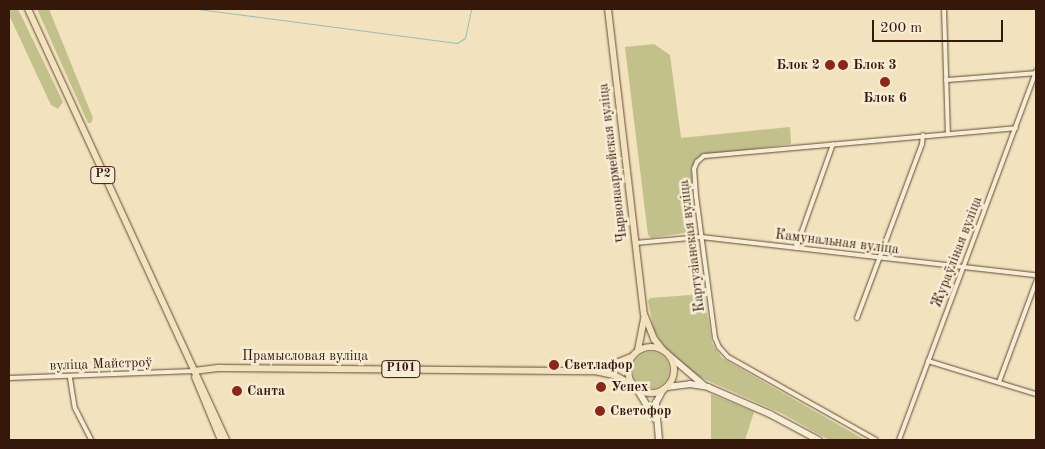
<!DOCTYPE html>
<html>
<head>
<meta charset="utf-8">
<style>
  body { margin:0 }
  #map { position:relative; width:1045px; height:449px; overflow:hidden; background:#f2e2bd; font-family:"Old Standard TT",serif }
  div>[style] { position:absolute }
  .green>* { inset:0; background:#c2c18c }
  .round { border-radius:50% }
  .stream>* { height:1px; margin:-0.5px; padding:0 0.5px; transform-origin:0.5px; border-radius:0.5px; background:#9bbdb4 }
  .roads { filter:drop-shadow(0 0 1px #654a37) drop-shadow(0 0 1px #654a37) }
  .street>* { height:4px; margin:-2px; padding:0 2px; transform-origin:2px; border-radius:2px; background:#f7ecd4 }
  .secondary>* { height:5.5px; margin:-2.75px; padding:0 2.75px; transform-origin:2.75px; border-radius:2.75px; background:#f7ecd4 }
  .primary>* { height:6px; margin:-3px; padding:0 3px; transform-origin:3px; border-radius:3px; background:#f2e2bd }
  .primary>.ring { margin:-3px; padding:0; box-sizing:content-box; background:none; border:6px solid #f2e2bd; border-radius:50% }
  .dots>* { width:14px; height:14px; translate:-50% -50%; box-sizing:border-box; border:2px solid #f7ecd4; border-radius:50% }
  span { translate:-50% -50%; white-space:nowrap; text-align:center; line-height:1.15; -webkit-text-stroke:5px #f7ecd4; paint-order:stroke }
  .shield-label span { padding:1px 4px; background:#f7ecd4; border:1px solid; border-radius:4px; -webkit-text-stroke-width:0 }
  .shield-label { font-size:12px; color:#36180a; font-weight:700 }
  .poi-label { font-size:14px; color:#36180a; font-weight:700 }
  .right { translate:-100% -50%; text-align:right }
  .left { translate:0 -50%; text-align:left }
  .street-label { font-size:14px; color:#36180a }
  .frame { position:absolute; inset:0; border:10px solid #36180a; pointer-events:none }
  .scale { position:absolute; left:872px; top:20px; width:131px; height:22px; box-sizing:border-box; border:2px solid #36180a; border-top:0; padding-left:6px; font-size:15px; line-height:18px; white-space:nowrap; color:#36180a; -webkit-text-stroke:4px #f7ecd4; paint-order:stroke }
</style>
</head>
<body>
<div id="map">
  <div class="green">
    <i style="clip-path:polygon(9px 9px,18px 9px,63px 102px,58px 109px,51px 105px,9px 15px)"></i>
    <i style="clip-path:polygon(37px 9px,49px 9px,93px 118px,91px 123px,88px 123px)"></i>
    <i style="clip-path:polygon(654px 44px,670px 55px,681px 138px,790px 127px,791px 144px,699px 156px,691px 168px,696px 231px,652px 238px,648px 235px,625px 47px)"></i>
    <i style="clip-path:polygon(704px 294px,712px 343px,722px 358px,865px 440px,829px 440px,781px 413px,695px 375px,667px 350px,654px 331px,648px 301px,650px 298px)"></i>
    <i class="round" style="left:633px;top:352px;width:36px;height:36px"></i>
    <i style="clip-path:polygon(711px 394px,754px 412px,745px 440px,711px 440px)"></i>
  </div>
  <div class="stream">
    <i style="left:198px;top:9px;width:261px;rotate:7.5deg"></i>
    <i style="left:457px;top:43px;width:9px;rotate:-32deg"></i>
    <i style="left:465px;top:38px;width:30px;rotate:-78deg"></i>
  </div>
  <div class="roads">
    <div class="street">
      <i style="left:944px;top:9px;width:124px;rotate:88.2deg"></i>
      <i style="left:946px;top:80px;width:90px;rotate:-4.4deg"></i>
      <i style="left:635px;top:243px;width:66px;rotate:-5.2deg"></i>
      <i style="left:701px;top:237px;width:337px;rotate:6.5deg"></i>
      <i style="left:796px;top:248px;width:110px;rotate:-70.4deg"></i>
      <i style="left:857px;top:318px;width:186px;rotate:-69.5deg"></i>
      <i style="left:922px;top:144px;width:9px;rotate:-84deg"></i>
      <i style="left:928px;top:361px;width:113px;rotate:17deg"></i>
      <i style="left:9px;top:378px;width:185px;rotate:-2.2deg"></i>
      <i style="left:70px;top:378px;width:30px;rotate:81deg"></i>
      <i style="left:75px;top:408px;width:36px;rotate:63deg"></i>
      <i style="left:999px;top:382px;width:107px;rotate:-69.7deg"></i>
      <i style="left:876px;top:440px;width:170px;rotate:-150.7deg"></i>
      <i style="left:728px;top:357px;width:13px;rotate:-132deg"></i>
      <i style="left:719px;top:347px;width:10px;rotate:-114deg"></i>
      <i style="left:715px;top:338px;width:143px;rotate:-97.6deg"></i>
      <i style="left:696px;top:196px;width:27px;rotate:-94deg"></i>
      <i style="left:694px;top:169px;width:8px;rotate:-67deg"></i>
      <i style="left:697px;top:162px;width:9px;rotate:-41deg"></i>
      <i style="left:704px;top:156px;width:313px;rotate:-5.1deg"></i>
      <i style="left:899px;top:440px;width:394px;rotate:-69.6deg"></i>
    </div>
    <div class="secondary">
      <i style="left:670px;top:356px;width:45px;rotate:40.5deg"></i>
      <i style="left:667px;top:387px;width:23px;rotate:-7deg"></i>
      <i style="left:690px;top:384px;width:18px;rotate:9deg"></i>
      <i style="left:708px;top:387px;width:68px;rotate:23.5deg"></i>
      <i style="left:770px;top:414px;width:55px;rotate:28deg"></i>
      <i style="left:638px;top:390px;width:33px;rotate:59deg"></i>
      <i style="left:659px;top:440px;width:37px;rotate:-95deg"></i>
      <i style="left:656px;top:403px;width:15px;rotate:-62deg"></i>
    </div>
    <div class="primary">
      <i style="left:28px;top:9px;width:474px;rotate:65.3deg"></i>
      <i style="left:608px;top:9px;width:307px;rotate:83.3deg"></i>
      <i style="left:644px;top:314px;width:27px;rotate:68deg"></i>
      <i style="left:654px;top:339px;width:14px;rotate:51deg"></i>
      <i class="ring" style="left:628px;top:347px;width:40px;height:40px"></i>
      <i style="left:638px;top:350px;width:33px;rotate:-79deg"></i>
      <i style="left:599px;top:370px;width:35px;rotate:-22deg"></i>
      <i style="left:194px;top:371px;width:26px;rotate:-7deg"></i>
      <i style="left:220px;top:368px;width:375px;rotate:0.5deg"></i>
      <i style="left:595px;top:371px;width:19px;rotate:12deg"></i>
      <i style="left:614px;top:375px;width:19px;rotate:28deg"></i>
      <i style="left:195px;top:377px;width:68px;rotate:67.6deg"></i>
    </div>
  </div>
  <div class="dots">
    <i style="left:830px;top:65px;background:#8f2418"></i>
    <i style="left:843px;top:65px;background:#8f2418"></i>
    <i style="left:885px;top:82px;background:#8f2418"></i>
    <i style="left:554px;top:365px;background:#8f2418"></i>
    <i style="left:601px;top:387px;background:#8f2418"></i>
    <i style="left:237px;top:391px;background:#8f2418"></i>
    <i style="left:600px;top:411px;background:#8f2418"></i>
  </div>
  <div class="shield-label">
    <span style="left:103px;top:175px">Р2</span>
    <span style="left:401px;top:369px">Р101</span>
  </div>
  <div class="poi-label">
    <span class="right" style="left:820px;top:65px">Блок 2</span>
    <span class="left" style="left:853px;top:65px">Блок 3</span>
    <span style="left:885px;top:98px">Блок 6</span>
    <span class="left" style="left:564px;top:365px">Светлафор</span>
    <span class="left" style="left:611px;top:387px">Успех</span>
    <span class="left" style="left:247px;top:391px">Санта</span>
    <span class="left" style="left:610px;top:411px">Светофор</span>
  </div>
  <div class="street-label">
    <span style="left:613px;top:163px;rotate:-97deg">Чырвонаармейская вуліца</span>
    <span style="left:837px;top:242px;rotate:7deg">Камунальная вуліца</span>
    <span style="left:692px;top:246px;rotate:-97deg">Картузіанская вуліца</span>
    <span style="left:957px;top:252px;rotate:-69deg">Жураўліная вуліца</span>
    <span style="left:305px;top:356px">Прамысловая вуліца</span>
    <span style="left:101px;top:364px;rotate:-2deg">вуліца Майстроў</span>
  </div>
  <div class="frame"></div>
  <div class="scale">200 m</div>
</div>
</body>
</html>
